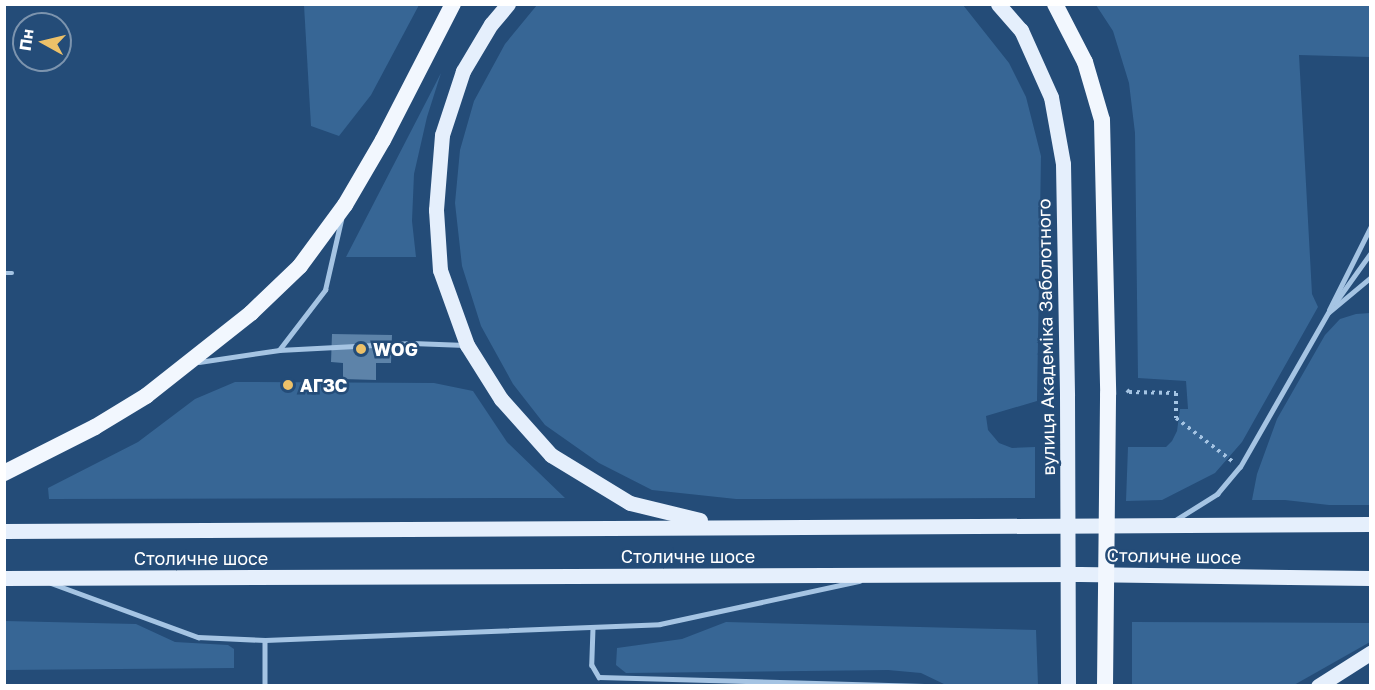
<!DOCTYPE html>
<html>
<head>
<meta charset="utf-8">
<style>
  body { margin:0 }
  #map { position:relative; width:1375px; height:690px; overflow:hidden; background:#244c78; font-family:"Golos Text",sans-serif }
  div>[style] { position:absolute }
  .green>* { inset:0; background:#376695 }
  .building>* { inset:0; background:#5d83a9 }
  .path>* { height:4px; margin-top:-2px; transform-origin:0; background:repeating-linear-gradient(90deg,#a5c4e3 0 3px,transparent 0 7.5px) }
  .service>* { height:4.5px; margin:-2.25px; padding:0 2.25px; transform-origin:2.25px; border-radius:2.25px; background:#a5c4e3 }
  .primary>* { height:15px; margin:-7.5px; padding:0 7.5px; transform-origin:7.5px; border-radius:7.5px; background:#e5effc }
  .trunk>* { height:16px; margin:-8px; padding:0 8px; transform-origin:8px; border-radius:8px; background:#f2f7fe }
  .primary-bridge>* { height:15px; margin:-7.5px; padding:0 7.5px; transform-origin:7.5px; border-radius:7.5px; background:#e5effc }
  .trunk-bridge>* { height:16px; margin:-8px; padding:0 8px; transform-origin:8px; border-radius:8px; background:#f2f7fe }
  .dots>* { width:16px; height:16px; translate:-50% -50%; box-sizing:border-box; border:3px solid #244c78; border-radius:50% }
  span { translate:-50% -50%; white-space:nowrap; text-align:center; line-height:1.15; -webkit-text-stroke:5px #244c78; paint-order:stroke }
  .street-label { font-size:18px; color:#fff }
  .poi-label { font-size:18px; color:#fff; font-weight:700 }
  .left { translate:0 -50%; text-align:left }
  .frame { position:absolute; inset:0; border:6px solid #fff; pointer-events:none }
  .north { position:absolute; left:12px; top:12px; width:60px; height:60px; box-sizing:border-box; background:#244c78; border:2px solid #7c94ae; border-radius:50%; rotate:278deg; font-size:16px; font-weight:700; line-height:24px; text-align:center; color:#fff }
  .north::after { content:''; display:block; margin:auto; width:21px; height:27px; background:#edc169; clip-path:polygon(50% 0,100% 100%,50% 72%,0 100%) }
</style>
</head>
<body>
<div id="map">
  <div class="green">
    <i style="clip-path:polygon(304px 5px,419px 5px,371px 95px,339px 136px,311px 126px)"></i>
    <i style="clip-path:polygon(537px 5px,963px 5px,1009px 63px,1026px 97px,1041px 156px,1037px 401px,986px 416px,988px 430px,999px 443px,1012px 448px,1035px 447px,1035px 498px,736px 499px,652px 490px,599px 463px,545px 425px,513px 384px,481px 326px,462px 266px,455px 203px,460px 150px,474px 101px,505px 44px)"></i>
    <i style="clip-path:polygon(1096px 5px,1370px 5px,1370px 57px,1299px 55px,1312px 294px,1318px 307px,1242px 442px,1215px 473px,1162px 500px,1126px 501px,1128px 447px,1166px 447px,1172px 441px,1177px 431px,1180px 409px,1188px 409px,1186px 381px,1138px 378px,1135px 133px,1129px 83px,1113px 31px)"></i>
    <i style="clip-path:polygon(441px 73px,427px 117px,414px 174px,412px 221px,416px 257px,346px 257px)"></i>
    <i style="clip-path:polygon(1370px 313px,1370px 505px,1329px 505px,1285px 500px,1252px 500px,1257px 474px,1277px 419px,1325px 335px,1340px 319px,1356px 314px)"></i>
    <i style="clip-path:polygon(235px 382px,434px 383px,473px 391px,507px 442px,565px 498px,49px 499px,48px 488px,138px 442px,195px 399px)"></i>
    <i style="clip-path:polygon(5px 621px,136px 624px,175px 642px,228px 645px,234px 649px,234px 668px,5px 670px)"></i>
    <i style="clip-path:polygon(726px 622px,1036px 630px,1038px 685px,946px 685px,921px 673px,888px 670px,626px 673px,616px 665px,617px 648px,682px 639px)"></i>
    <i style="clip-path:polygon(1132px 622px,1370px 623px,1370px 642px,1294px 685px,1132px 685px)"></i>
  </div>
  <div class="building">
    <i style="clip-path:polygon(332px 334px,392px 335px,391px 363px,376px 363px,376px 380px,343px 379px,343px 363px,331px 362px)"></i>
  </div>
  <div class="path">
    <i style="left:1127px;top:390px;width:3px;rotate:45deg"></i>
    <i style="left:1129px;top:392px;width:47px;rotate:1.2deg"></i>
    <i style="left:1176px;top:393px;width:25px;rotate:90deg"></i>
    <i style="left:1176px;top:418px;width:71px;rotate:37.5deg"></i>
  </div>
  <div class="service">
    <i style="left:4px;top:273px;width:8px"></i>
    <i style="left:1335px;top:303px;width:60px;rotate:-54.5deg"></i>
    <i style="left:1329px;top:310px;width:92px;rotate:-63.4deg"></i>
    <i style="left:279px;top:350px;width:76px;rotate:-52.5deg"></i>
    <i style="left:325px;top:290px;width:72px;rotate:-77.1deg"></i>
    <i style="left:199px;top:362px;width:81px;rotate:-8.5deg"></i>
    <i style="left:279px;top:350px;width:133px;rotate:-3deg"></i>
    <i style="left:412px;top:343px;width:53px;rotate:2.2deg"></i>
    <i style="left:1174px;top:521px;width:51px;rotate:-32.1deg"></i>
    <i style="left:1217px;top:494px;width:35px;rotate:-50deg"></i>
    <i style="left:1240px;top:467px;width:177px;rotate:-60.3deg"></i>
    <i style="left:1328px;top:313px;width:55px;rotate:-39.8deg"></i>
    <i style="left:51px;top:583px;width:157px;rotate:20.2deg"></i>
    <i style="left:198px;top:637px;width:67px;rotate:2.6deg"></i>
    <i style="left:265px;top:640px;width:395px;rotate:-2.3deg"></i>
    <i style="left:660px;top:624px;width:204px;rotate:-12.2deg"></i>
    <i style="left:593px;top:628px;width:37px;rotate:92deg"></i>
    <i style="left:592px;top:665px;width:14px;rotate:60deg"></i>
    <i style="left:599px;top:677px;width:325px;rotate:1.6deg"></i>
    <i style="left:265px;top:640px;width:46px;rotate:90deg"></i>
  </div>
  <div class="primary">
    <i style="left:508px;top:4px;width:26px;rotate:130deg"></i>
    <i style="left:491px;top:24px;width:55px;rotate:120.8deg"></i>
    <i style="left:463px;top:71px;width:67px;rotate:108.2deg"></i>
    <i style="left:442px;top:135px;width:75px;rotate:94.6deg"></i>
    <i style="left:436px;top:210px;width:60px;rotate:86.2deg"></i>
    <i style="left:440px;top:270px;width:80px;rotate:70.2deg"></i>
    <i style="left:467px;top:345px;width:64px;rotate:57.8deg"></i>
    <i style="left:501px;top:399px;width:75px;rotate:48.2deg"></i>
    <i style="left:551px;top:455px;width:92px;rotate:31.3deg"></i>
    <i style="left:630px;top:503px;width:72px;rotate:13.7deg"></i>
    <i style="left:998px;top:4px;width:35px;rotate:49deg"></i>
    <i style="left:1021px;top:30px;width:73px;rotate:65.9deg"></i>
    <i style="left:1051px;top:97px;width:68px;rotate:79.8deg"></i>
    <i style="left:1063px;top:164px;width:232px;rotate:89deg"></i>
    <i style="left:4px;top:531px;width:1366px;rotate:-0.29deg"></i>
    <i style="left:4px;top:578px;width:1076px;rotate:-0.21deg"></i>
    <i style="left:1080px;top:574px;width:290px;rotate:0.8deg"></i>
    <i style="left:1318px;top:686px;width:62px;rotate:-32.4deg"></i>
  </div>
  <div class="trunk">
    <i style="left:1055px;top:4px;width:65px;rotate:62.7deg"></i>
    <i style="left:1085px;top:62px;width:60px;rotate:73.7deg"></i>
    <i style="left:1102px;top:120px;width:274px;rotate:88.7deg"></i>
    <i style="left:4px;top:473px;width:102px;rotate:-26.8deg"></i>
    <i style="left:95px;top:427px;width:60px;rotate:-31.3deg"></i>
    <i style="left:146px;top:396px;width:134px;rotate:-38.3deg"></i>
    <i style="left:251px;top:313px;width:68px;rotate:-43.8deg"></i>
    <i style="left:300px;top:266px;width:76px;rotate:-53.6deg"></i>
    <i style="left:345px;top:205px;width:75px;rotate:-59.7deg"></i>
    <i style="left:383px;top:140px;width:153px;rotate:-62.8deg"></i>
  </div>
  <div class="primary-bridge">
    <i style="left:1067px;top:396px;width:290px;rotate:89.8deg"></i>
  </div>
  <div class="trunk-bridge">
    <i style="left:1105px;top:686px;width:292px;rotate:-89.4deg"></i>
  </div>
  <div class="dots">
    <i style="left:361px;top:349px;background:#edc169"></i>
    <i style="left:288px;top:385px;background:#edc169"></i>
  </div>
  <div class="street-label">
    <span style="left:1046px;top:337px;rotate:-91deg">вулиця Академіка Заболотного</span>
    <span style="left:688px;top:556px">Столичне шосе</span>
    <span style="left:1174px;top:556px;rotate:1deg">Столичне шосе</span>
    <span style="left:201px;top:558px">Столичне шосе</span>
  </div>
  <div class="poi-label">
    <span class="left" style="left:373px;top:349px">WOG</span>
    <span class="left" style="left:300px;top:385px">АГЗС</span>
  </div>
  <div class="frame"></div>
  <div class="north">Пн</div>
</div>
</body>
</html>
